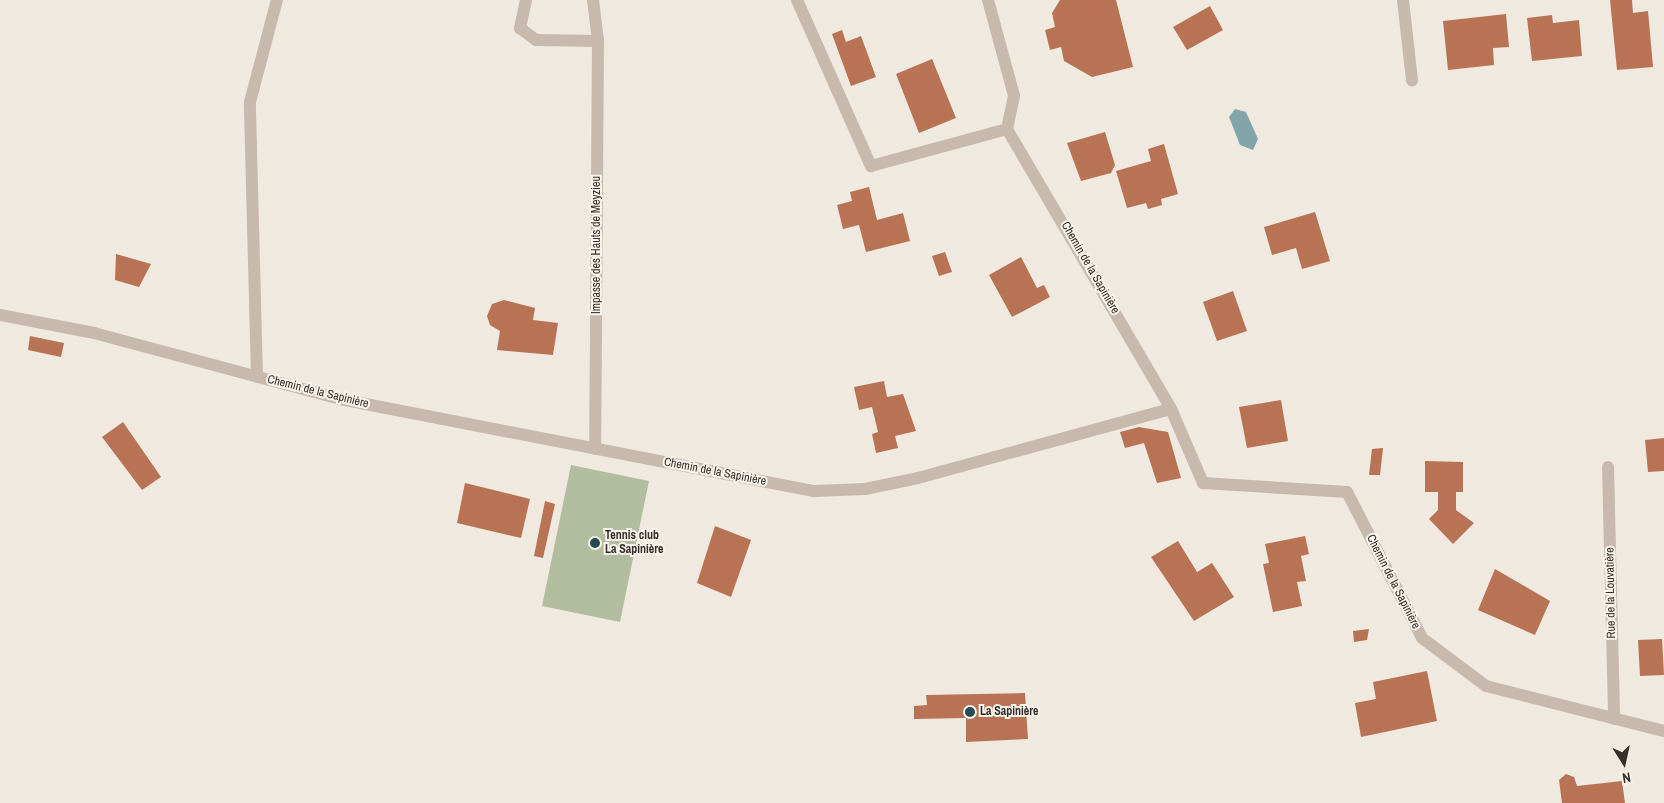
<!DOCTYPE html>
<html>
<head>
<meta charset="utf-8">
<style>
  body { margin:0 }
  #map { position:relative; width:1664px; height:803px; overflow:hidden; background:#f0e9df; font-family:"Archivo Narrow",sans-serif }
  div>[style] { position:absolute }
  .green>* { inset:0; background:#b2bda0 }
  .water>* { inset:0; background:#81a5aa }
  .building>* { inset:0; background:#b87354 }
  .minor>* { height:12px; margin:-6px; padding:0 6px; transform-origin:6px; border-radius:6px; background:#c7baac }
  .dots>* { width:14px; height:14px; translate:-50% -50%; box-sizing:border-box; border:2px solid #f8f3eb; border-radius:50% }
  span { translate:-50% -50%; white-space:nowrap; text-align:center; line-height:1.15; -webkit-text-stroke:4px #f8f3eb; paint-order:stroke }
  .street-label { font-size:12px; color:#362e2a }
  .poi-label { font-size:12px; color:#362e2a; font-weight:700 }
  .left { translate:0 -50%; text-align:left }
  .north { position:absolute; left:1599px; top:738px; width:50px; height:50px; -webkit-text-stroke:4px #f8f3eb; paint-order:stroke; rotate:170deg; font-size:14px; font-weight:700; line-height:20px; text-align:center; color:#362e2a }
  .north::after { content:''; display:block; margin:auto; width:18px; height:22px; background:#362e2a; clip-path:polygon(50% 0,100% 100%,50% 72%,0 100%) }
</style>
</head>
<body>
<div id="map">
  <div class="green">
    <i style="clip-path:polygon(571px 465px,649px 481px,620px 622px,542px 606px)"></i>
  </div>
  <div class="water">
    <i style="clip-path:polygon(1235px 109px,1246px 112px,1258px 139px,1253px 150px,1240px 145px,1229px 117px)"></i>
  </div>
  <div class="building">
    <i style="clip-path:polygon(1060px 0,1116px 0,1133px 67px,1092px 77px,1064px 61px,1061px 47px,1050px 50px,1045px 30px,1055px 27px,1052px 13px)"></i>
    <i style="clip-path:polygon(1610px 0,1632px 0,1633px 13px,1648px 11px,1653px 67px,1617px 70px)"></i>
    <i style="clip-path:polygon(1210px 6px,1223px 30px,1187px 50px,1173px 27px)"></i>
    <i style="clip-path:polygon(1506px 14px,1509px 47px,1493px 48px,1494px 65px,1448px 70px,1443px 21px)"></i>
    <i style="clip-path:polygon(1552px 15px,1553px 23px,1579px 20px,1582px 56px,1532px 61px,1527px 18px)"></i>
    <i style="clip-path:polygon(842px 30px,846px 42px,861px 36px,876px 77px,851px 86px,832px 34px)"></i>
    <i style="clip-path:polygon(932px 59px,956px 118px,919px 133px,896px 74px)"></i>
    <i style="clip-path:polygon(1105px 132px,1115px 165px,1111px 173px,1081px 181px,1067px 143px)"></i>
    <i style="clip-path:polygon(1164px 144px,1178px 194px,1161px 199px,1162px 205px,1148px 209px,1146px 203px,1127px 208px,1116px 171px,1151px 161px,1148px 149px)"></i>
    <i style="clip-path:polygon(869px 187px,877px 220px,903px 213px,910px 241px,866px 252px,859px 225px,843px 229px,837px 205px,852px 201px,850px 192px)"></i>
    <i style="clip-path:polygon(1315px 212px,1330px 261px,1302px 269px,1296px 248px,1272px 255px,1264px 227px)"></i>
    <i style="clip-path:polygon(945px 252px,952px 272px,939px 276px,932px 256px)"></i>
    <i style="clip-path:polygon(116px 254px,151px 264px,139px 287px,115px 280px)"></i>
    <i style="clip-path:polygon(1021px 257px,1037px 288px,1044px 285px,1050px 297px,1012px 317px,989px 275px)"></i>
    <i style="clip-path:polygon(1233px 291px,1247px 331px,1217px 341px,1203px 302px)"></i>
    <i style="clip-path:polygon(504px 300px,535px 308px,533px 320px,558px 323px,553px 355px,497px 350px,500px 331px,490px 325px,487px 316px,492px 304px)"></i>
    <i style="clip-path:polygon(30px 336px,64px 343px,61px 357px,28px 350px)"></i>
    <i style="clip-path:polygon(884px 381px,887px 397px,903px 394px,916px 431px,895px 436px,898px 448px,876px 453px,872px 434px,878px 432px,872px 407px,859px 410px,854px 387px)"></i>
    <i style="clip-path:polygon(1281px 400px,1288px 441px,1247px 448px,1239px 407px)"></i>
    <i style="clip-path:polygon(123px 422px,161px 477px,142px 490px,102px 437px)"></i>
    <i style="clip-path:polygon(1139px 427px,1168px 432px,1181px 478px,1157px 483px,1144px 443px,1125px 448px,1120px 432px)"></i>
    <i style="clip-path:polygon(1664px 438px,1664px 471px,1648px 472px,1645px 440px)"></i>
    <i style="clip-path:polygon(1383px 448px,1380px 475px,1369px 475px,1372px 449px)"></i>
    <i style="clip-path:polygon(1425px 461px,1463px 462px,1463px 492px,1456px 492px,1456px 510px,1474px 523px,1453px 544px,1429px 519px,1438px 510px,1438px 492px,1425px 492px)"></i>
    <i style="clip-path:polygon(465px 483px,530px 499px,521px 538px,457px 523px)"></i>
    <i style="clip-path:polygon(545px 501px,555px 504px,543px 558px,534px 556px)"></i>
    <i style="clip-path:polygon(715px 526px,751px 540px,731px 597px,697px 583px)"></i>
    <i style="clip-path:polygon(1305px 536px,1309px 554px,1301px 556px,1306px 581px,1297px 582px,1302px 606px,1273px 612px,1263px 564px,1269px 563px,1265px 544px)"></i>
    <i style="clip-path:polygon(1178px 541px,1197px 572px,1212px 563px,1234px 597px,1194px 621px,1151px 557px)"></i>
    <i style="clip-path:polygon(1495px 569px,1550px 601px,1535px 635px,1478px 610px)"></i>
    <i style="clip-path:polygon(1369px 629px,1367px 640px,1354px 642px,1353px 631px)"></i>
    <i style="clip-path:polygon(1662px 639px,1664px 675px,1640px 676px,1638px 640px)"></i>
    <i style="clip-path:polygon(1427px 671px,1437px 721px,1361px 737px,1355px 703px,1376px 699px,1373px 682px)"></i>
    <i style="clip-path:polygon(1025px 693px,1028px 739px,966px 742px,966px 718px,914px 719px,914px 706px,927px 705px,926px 695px)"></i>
    <i style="clip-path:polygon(1566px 774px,1574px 777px,1577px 786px,1622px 781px,1625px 803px,1562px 803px,1559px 780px)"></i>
  </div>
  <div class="minor">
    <i style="left:526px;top:0;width:29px;rotate:102deg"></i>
    <i style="left:520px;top:28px;width:20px;rotate:37deg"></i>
    <i style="left:536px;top:40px;width:62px;rotate:0.9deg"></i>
    <i style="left:593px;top:0;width:41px;rotate:83deg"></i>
    <i style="left:598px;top:41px;width:408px;rotate:90.4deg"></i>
    <i style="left:797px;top:0;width:182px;rotate:66deg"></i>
    <i style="left:871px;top:166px;width:141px;rotate:-15.2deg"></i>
    <i style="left:988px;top:0;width:99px;rotate:74.8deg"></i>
    <i style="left:1014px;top:96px;width:34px;rotate:102deg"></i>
    <i style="left:1007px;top:129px;width:324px;rotate:59.6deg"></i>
    <i style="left:1171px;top:409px;width:81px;rotate:66.6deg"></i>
    <i style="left:1203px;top:483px;width:144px;rotate:3.6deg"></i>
    <i style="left:1347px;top:492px;width:164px;rotate:62.8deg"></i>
    <i style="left:1422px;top:638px;width:80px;rotate:36.9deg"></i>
    <i style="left:1486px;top:686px;width:184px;rotate:14.2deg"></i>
    <i style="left:1403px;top:0;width:81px;rotate:83.6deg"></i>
    <i style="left:0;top:315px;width:96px;rotate:10.8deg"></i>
    <i style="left:94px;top:333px;width:255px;rotate:15deg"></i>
    <i style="left:340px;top:399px;width:483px;rotate:11deg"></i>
    <i style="left:814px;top:491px;width:51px;rotate:-2.2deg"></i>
    <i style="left:865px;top:489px;width:54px;rotate:-11.7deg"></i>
    <i style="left:918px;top:478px;width:262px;rotate:-15.3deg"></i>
    <i style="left:257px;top:377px;width:275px;rotate:-91.5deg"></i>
    <i style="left:250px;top:102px;width:106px;rotate:-75.2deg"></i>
    <i style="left:1608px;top:467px;width:252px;rotate:88.6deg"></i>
  </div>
  <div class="dots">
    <i style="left:595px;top:543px;background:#244c52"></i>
    <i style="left:970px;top:712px;background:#244c52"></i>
  </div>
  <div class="street-label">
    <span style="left:597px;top:245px;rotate:-90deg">Impasse des Hauts de Meyzieu</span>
    <span style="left:1090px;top:268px;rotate:60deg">Chemin de la Sapinière</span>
    <span style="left:318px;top:392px;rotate:14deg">Chemin de la Sapinière</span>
    <span style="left:715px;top:472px;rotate:11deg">Chemin de la Sapinière</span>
    <span style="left:1393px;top:582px;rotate:63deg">Chemin de la Sapinière</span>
    <span style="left:1611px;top:593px;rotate:-91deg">Rue de la Louvatière</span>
  </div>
  <div class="poi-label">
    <span class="left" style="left:605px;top:543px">Tennis club<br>La Sapinière</span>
    <span class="left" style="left:980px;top:712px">La Sapinière</span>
  </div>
  <div class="north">N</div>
</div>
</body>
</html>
